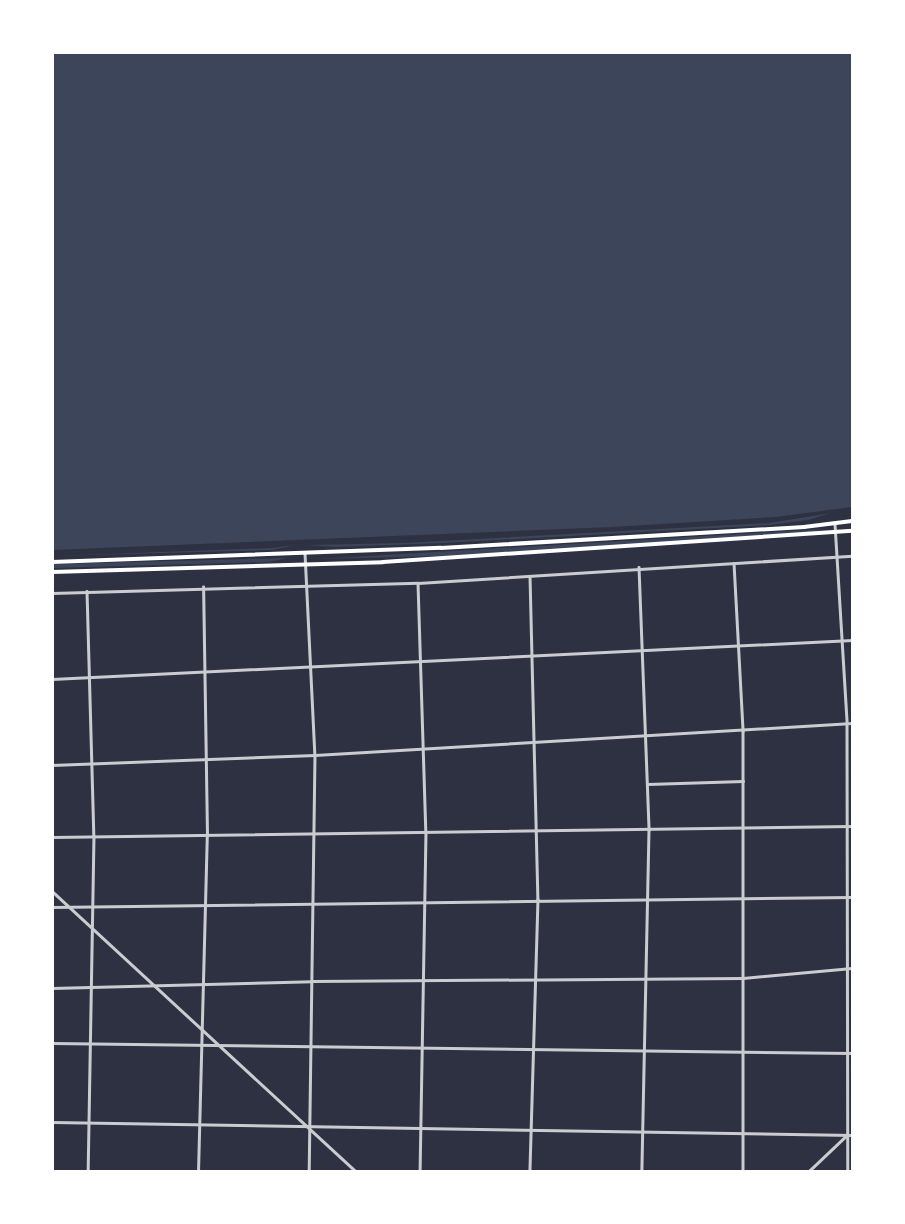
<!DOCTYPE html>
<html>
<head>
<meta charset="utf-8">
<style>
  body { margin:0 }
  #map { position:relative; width:905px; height:1224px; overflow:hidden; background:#2d3142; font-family:"Fira Sans",sans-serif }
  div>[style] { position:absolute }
  .green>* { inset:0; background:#3c4559 }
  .minor>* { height:2.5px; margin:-1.25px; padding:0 1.25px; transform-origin:1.25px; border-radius:1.25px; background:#caccd0 }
  .secondary>* { height:3.5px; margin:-1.75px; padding:0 1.75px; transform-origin:1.75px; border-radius:1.75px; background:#fff }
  span { translate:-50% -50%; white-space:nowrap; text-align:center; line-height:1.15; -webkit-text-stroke:5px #fff; paint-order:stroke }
  .frame { position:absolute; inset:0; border:54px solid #fff; pointer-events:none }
</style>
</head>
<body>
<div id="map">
  <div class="green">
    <i style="clip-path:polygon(53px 52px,852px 53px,852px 507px,776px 517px,613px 527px,53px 550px)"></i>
    <i style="clip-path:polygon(831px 513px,808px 520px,770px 525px,444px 543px,334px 547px,307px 545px,403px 543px,769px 523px)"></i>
    <i style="clip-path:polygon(824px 529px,806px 533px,722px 539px,440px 556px,317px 559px)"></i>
    <i style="clip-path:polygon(300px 544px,272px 550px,53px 556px,273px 548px)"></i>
    <i style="clip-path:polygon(287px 558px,269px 562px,52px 568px,53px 564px)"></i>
  </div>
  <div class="minor">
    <i style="left:835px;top:524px;width:199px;rotate:86.5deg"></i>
    <i style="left:847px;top:723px;width:449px;rotate:89.9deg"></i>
    <i style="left:305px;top:553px;width:202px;rotate:87.2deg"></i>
    <i style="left:315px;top:755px;width:417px;rotate:90.8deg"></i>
    <i style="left:734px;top:563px;width:168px;rotate:86.9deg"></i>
    <i style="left:743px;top:731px;width:441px;rotate:90deg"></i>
    <i style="left:639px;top:567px;width:263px;rotate:87.8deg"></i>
    <i style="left:649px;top:830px;width:342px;rotate:91.2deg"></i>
    <i style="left:530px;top:576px;width:323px;rotate:88.6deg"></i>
    <i style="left:538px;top:899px;width:273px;rotate:91.7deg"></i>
    <i style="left:418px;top:583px;width:249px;rotate:88.2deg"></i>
    <i style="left:426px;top:832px;width:340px;rotate:91deg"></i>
    <i style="left:87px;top:591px;width:245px;rotate:88.4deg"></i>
    <i style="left:94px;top:836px;width:336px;rotate:91deg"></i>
    <i style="left:52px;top:593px;width:366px;rotate:-1.6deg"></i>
    <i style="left:418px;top:583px;width:435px;rotate:-3.6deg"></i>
    <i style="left:52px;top:679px;width:801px;rotate:-2.79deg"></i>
    <i style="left:52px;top:765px;width:263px;rotate:-2.2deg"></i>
    <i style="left:315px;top:755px;width:538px;rotate:-3.41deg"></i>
    <i style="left:648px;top:784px;width:95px;rotate:-1.8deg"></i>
    <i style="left:52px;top:837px;width:800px;rotate:-0.79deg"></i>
    <i style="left:52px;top:891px;width:415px;rotate:42.7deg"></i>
    <i style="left:52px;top:907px;width:800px;rotate:-0.72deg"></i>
    <i style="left:52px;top:988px;width:260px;rotate:-1.5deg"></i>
    <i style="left:312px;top:981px;width:431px;rotate:-0.4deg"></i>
    <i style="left:743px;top:978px;width:109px;rotate:-5.2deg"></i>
    <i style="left:52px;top:1043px;width:800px;rotate:0.72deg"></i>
    <i style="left:52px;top:1122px;width:800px;rotate:0.93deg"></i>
    <i style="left:198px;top:1172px;width:337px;rotate:-88.5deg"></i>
    <i style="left:207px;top:835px;width:248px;rotate:-90.9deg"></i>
    <i style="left:808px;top:1172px;width:54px;rotate:-43.5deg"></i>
  </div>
  <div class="secondary">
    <i style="left:52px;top:562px;width:389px;rotate:-2.1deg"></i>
    <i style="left:441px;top:548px;width:364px;rotate:-3.3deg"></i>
    <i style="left:804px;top:527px;width:48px;rotate:-7.1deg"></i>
    <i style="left:52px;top:572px;width:331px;rotate:-1.7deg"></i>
    <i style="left:383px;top:562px;width:470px;rotate:-3.8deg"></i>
  </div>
  <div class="frame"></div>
</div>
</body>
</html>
